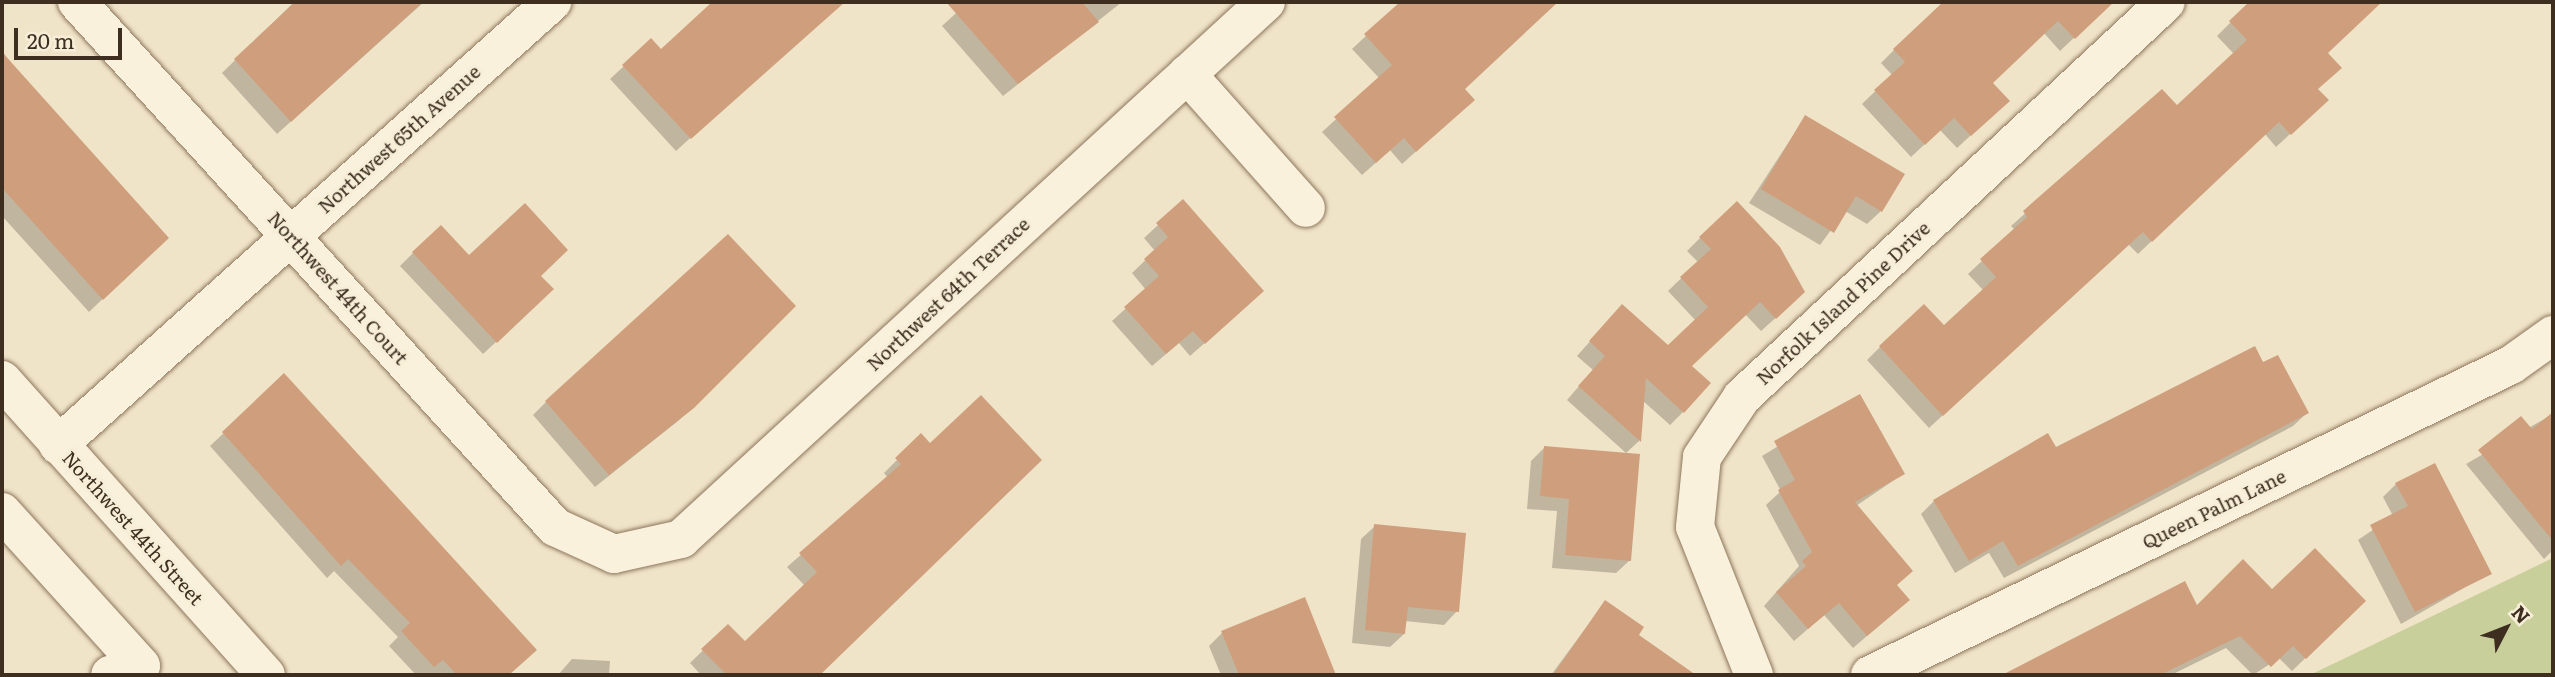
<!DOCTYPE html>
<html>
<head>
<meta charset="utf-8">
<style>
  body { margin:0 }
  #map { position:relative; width:2555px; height:677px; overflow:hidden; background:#f0e4c8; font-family:Literata,serif }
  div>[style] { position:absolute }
  .green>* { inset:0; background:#c9cf9b }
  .shadow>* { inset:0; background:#0003 }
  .building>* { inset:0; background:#cf9f7d }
  .roads { filter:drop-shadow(0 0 2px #8d765c) drop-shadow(0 0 2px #8d765c) }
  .minor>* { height:38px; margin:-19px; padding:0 19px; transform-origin:19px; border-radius:19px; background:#faf1dc }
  span { translate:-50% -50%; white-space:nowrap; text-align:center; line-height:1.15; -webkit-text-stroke:6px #f7eed8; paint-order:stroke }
  .street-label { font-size:19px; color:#3d2e20 }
  .frame { position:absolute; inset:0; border:4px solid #3d2e20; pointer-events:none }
  .north { position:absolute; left:2471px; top:593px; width:70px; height:70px; -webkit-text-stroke:5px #f7eed8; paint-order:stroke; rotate:48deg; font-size:19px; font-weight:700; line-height:28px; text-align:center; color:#3d2e20 }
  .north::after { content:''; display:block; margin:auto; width:24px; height:32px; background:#3d2e20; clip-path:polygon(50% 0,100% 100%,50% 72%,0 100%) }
  .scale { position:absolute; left:14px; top:28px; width:108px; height:32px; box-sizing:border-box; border:4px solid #3d2e20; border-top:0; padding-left:9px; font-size:21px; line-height:24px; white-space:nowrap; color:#3d2e20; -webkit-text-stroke:5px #f7eed8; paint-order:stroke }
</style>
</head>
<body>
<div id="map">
  <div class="green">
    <i style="clip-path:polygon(2553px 558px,2553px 675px,2310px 675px)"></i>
  </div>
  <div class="shadow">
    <i style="clip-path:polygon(294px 2px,424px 2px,277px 134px,222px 73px)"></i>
    <i style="clip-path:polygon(714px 2px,840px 2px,676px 151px,610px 79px,624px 66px,661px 51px)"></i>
    <i style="clip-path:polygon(968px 2px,1122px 2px,1003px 96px,942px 26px)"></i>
    <i style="clip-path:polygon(1402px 2px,1557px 2px,1463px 89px,1459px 113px,1402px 164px,1390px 150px,1362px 175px,1322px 132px,1380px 79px,1352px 49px)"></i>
    <i style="clip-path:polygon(1972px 2px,2111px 3px,2060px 51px,2044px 33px,1991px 83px,1994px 114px,1957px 148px,1940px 130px,1911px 157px,1862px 104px,1892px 75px,1881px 63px,1894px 50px,1942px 31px)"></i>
    <i style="clip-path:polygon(2251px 2px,2380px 2px,2326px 53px,2313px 113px,2276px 147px,2265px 134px,2138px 254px,2128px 244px,1929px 428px,1867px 360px,1880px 347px,1944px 328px,1984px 291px,1968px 274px,2015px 230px,2011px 226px,2162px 91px,2177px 107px,2234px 54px,2217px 36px)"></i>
    <i style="clip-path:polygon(2px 51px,153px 251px,89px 312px,2px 216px)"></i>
    <i style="clip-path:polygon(1805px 117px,1881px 211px,1867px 224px,1845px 211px,1820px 245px,1749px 203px)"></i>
    <i style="clip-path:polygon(1183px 202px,1249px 304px,1190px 356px,1179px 343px,1152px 366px,1112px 321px,1146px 290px,1132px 273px,1155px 251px,1144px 238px)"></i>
    <i style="clip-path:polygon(1700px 238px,1789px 306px,1761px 331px,1745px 314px,1689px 366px,1683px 412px,1670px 425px,1642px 400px,1639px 441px,1626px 453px,1567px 400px,1593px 370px,1577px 356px,1609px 320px,1668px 347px,1696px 321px,1668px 291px,1698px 262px,1687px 251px)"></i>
    <i style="clip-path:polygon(413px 253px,469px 257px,539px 276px,538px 303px,483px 354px,400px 266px)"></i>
    <i style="clip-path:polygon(793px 306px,678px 421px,595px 487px,533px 415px,546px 402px)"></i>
    <i style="clip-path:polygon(2262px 365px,2307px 413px,2293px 426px,2004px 578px,1989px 553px,1955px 573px,1921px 514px,1934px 501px)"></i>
    <i style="clip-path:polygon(284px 376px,521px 663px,508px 675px,416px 675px,389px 646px,398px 637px,334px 571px,327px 578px,210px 446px)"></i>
    <i style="clip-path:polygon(1860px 396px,1903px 474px,1856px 506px,1895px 586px,1894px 613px,1853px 648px,1824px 615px,1794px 641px,1764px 606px,1799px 566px,1766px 505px,1781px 491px,1762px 456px)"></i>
    <i style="clip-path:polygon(2553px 414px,2553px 550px,2544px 559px,2466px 464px)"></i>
    <i style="clip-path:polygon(921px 436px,930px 445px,1040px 460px,817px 675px,701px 675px,690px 663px,728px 626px,744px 644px,805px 586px,787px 567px,888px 478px,884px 473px)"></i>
    <i style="clip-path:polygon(1544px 448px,1630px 560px,1616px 573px,1552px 568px,1557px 511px,1527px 509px,1531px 461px)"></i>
    <i style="clip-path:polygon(2396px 484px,2490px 573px,2401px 624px,2358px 540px,2393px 516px,2383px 497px)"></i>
    <i style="clip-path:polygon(1375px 526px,1457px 611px,1444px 625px,1405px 621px,1404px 634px,1390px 647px,1352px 643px,1361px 539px)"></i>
    <i style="clip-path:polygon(2272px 591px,2364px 601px,2292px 671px,2279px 658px,2253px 675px,2226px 648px,2171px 675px,2017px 675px,2029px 663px,2196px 608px)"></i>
    <i style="clip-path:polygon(1304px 600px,1334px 675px,1221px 675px,1209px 646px,1222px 633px)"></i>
    <i style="clip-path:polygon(1605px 602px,1636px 636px,1693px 675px,1551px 675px)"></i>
    <i style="clip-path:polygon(572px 659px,610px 661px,609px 675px,558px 675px)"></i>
  </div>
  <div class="building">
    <i style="clip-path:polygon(295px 2px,423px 2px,291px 122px,234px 59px)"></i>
    <i style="clip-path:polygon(712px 2px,845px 2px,691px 139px,622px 65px,651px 38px,661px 49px)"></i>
    <i style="clip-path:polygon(946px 2px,1082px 2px,1099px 22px,1018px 84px)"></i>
    <i style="clip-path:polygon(1400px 2px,1558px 2px,1465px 89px,1475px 100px,1416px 152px,1404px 138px,1376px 163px,1334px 117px,1392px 65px,1364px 34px)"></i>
    <i style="clip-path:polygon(1943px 2px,2114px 2px,2075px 39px,2058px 21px,1993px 83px,2010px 101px,1971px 136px,1954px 118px,1925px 145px,1874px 90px,1905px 62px,1893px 49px)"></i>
    <i style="clip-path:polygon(2249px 2px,2382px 2px,2328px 53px,2342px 68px,2318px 89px,2329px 100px,2291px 135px,2279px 122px,2152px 242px,2143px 232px,1943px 416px,1879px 346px,1924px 304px,1944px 325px,1996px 277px,1980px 259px,2027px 217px,2023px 211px,2162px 89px,2177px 105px,2247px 40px,2229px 21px)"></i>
    <i style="clip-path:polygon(2px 52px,169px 238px,103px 300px,2px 188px)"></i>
    <i style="clip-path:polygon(1805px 115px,1905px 174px,1882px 212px,1856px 196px,1834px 233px,1761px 189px)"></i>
    <i style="clip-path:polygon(1183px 199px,1264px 291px,1205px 344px,1193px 331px,1166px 354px,1124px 307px,1159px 276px,1144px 259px,1168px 237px,1156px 223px)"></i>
    <i style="clip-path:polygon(1737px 201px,1780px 247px,1805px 292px,1776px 319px,1760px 302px,1692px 366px,1711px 383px,1684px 413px,1646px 378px,1641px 442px,1578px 386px,1605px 356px,1589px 341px,1622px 304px,1668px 345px,1708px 307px,1680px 277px,1711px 249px,1699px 237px)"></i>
    <i style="clip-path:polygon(525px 203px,568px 250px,541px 276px,554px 289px,497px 343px,412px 252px,441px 225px,469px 255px)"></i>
    <i style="clip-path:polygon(728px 234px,796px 306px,694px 408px,609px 475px,545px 401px)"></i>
    <i style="clip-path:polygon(2255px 346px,2263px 362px,2278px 355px,2309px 413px,2018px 566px,2003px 541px,1969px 561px,1933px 500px,2048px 433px,2056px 447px)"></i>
    <i style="clip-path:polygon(284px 373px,537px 650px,509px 675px,457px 675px,443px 660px,434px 667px,401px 631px,410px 623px,348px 559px,341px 566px,222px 432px)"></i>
    <i style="clip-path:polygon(1860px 394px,1905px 474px,1855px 502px,1913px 571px,1897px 585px,1910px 600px,1867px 636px,1839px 603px,1808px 629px,1776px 592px,1806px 566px,1802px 561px,1812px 552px,1778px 490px,1795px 480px,1774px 441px)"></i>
    <i style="clip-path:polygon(981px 395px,1042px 460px,820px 675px,727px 675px,701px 649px,728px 624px,745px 641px,817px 572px,799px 553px,901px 464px,895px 458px,921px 433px,930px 443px)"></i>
    <i style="clip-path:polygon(2553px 412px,2553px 541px,2478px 450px,2521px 416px,2532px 429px)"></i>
    <i style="clip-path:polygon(1544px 446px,1640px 454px,1631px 561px,1565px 555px,1569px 499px,1540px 496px)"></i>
    <i style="clip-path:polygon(2435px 463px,2492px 574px,2415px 612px,2370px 525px,2408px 506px,2395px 483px)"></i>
    <i style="clip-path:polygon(1374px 524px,1466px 533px,1459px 612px,1408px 607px,1405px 634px,1365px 630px)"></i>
    <i style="clip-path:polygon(2315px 548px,2366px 601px,2306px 659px,2293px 646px,2271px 667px,2240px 636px,2160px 675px,2002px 675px,2185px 581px,2197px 605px,2243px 559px,2272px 589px)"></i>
    <i style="clip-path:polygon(1305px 597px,1336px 675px,1239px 675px,1221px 631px)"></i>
    <i style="clip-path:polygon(1605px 600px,1644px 627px,1639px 635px,1696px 675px,1553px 675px)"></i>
  </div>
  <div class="roads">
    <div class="minor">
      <i style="left:77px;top:2px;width:710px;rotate:47.68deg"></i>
      <i style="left:555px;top:527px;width:65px;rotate:24.6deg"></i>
      <i style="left:614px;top:554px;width:69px;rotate:-12.6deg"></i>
      <i style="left:681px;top:539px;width:794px;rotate:-42.55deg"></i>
      <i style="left:1187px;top:74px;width:179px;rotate:48.4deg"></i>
      <i style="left:2px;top:380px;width:396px;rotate:48.2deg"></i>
      <i style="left:58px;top:445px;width:664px;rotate:-41.88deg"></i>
      <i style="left:2px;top:512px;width:207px;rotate:47.9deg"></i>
      <i style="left:141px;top:666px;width:32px;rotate:164deg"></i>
      <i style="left:1754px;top:675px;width:159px;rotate:-111.7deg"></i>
      <i style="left:1695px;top:527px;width:70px;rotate:-84.3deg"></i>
      <i style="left:1702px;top:457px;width:72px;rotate:-56.3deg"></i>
      <i style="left:1742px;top:397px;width:579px;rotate:-42.97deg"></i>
      <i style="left:1870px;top:675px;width:712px;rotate:-25.81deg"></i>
      <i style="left:2511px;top:365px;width:52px;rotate:-35.5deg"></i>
    </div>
  </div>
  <div class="street-label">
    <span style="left:399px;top:139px;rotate:-42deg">Northwest 65th Avenue</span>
    <span style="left:338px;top:288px;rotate:48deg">Northwest 44th Court</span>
    <span style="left:948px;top:294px;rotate:-43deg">Northwest 64th Terrace</span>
    <span style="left:1843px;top:303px;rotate:-43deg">Norfolk Island Pine Drive</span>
    <span style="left:2214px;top:509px;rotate:-26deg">Queen Palm Lane</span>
    <span style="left:133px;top:528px;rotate:48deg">Northwest 44th Street</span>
  </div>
  <div class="frame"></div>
  <div class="north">N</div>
  <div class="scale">20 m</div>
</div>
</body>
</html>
